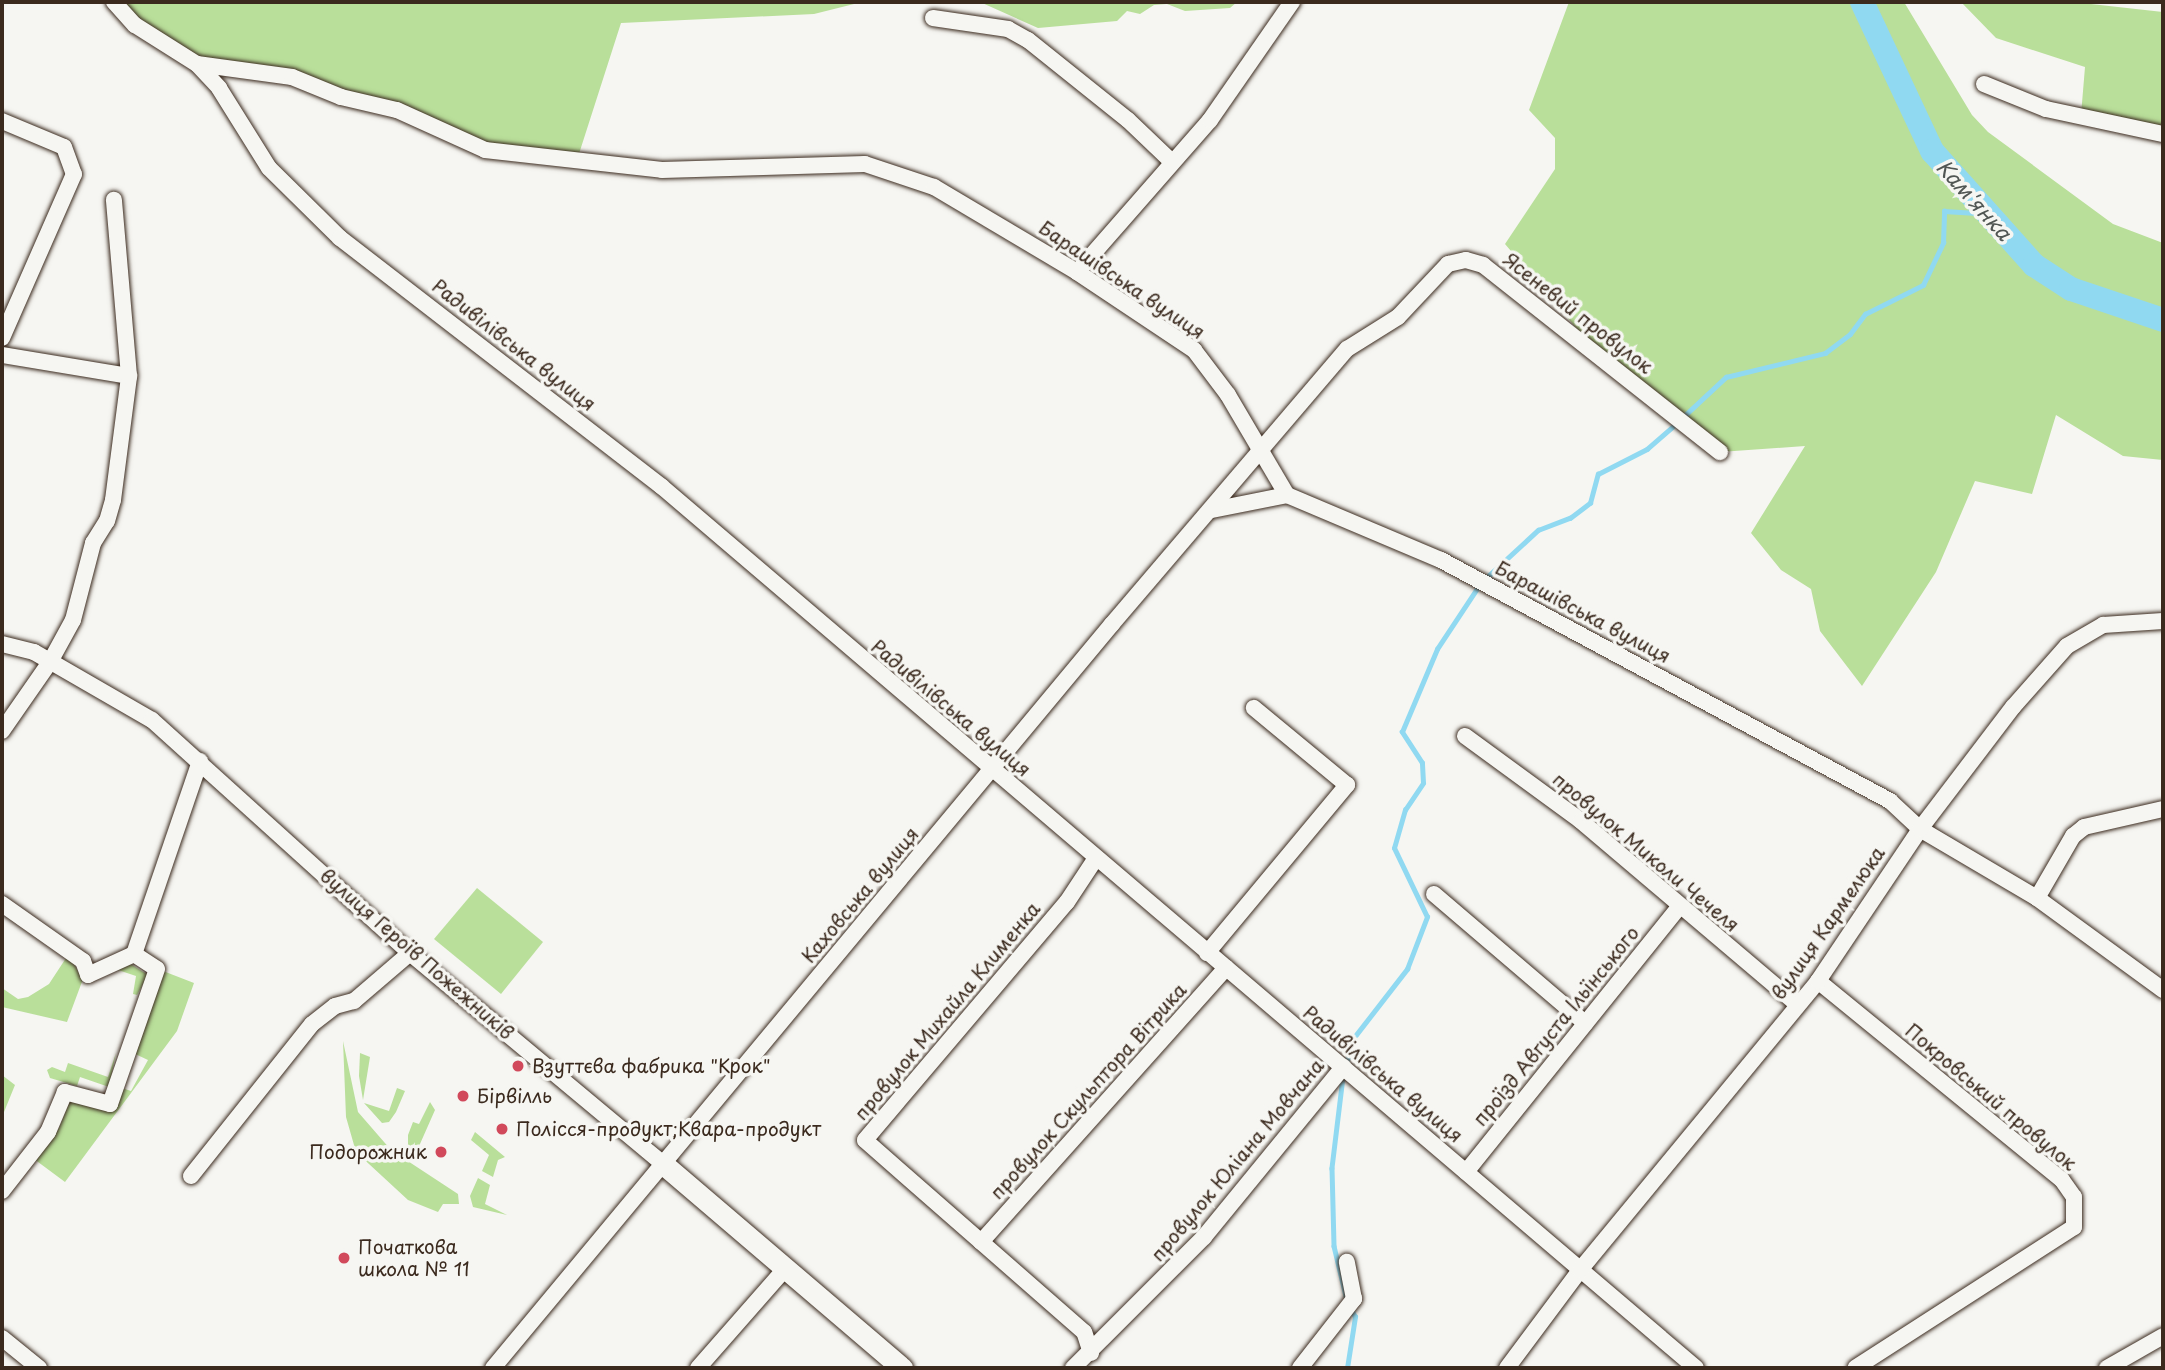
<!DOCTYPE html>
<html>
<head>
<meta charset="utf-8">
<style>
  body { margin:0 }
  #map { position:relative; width:2165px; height:1370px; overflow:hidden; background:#f6f6f2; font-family:"Playpen Sans",sans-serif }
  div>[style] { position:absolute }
  .green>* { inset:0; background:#b9df9a }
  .stream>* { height:4.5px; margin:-2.25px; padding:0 2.25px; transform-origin:2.25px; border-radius:2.25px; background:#90d9f1 }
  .river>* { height:24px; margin:-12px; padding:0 12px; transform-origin:12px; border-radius:12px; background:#90d9f1 }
  .roads { filter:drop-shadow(0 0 2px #3b2a1e) drop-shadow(0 0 2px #3b2a1e) }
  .street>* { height:16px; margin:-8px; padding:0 8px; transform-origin:8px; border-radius:8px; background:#f6f6f2 }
  .secondary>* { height:21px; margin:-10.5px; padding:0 10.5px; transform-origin:10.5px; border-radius:10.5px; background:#f6f6f2 }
  .dots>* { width:19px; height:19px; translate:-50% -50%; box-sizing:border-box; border:4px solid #f6f6f2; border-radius:50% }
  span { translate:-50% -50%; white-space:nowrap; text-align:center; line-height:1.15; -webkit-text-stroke:7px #f6f6f2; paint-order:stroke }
  .street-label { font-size:19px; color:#3b2a1e }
  .poi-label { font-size:19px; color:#3b2a1e }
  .left { translate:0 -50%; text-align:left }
  .right { translate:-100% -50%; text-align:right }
  .water-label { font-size:21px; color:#505653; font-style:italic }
  .frame { position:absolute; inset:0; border:4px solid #3b2a1e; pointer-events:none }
</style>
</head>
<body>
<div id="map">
  <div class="green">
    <i style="clip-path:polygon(114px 2px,862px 2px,814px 14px,621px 23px,577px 160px,485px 150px,292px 77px,197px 64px)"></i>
    <i style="clip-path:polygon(980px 2px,1237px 2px,1230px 8px,1185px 11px,1167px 4px,1154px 5px,1140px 14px,1127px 11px,1117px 21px,1038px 28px)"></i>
    <i style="clip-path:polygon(1569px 2px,1904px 2px,1972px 115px,1988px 132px,2113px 224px,2163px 243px,2163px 460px,2123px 456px,2056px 415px,2032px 494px,1975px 481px,1936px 572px,1862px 686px,1820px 631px,1811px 589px,1781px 570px,1751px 533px,1805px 446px,1720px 452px,1605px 362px,1505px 244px,1555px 169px,1555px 138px,1529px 110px)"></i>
    <i style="clip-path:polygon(1961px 2px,2073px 2px,2163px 12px,2163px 134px,2081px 115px,2085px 67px,1996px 38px)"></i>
    <i style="clip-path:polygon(477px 888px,543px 942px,501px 994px,434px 939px)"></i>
    <i style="clip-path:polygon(68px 955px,83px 979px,67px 1022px,2px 1007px,2px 988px,18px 999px,28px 997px,49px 984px)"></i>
    <i style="clip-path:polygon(129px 963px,148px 975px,137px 995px,133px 994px,136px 976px,109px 967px)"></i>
    <i style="clip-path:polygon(163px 971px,194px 983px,177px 1031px,65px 1182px,34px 1159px,59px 1128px,70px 1101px,113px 1110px,122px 1088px,131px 1091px,148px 1060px,133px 1053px)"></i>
    <i style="clip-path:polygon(343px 1041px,358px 1112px,391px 1150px,458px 1194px,459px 1204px,443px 1204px,438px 1212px,408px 1200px,356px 1152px,346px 1117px)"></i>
    <i style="clip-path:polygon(116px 1053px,109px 1087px,80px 1077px,77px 1086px,50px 1078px,47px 1070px,52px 1067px,65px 1072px,68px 1063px,108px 1077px)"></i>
    <i style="clip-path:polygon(360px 1053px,370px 1057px,363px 1100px,359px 1076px)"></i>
    <i style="clip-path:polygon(2px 1075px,15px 1085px,4px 1112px,2px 1111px)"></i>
    <i style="clip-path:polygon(397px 1088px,405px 1091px,396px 1112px,389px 1122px,382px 1123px,364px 1103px,389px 1111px)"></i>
    <i style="clip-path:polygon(430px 1102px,435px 1110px,416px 1153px,408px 1145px,408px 1135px,413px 1122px,419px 1124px)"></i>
    <i style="clip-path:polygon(475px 1132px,505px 1157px,498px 1160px,493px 1177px,482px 1171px,489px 1155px,471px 1140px)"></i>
    <i style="clip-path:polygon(478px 1178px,490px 1185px,485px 1204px,507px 1215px,473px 1207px,470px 1196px)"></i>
  </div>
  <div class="stream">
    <i style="left:1682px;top:418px;width:60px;rotate:-43deg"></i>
    <i style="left:1726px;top:377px;width:102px;rotate:-13.6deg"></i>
    <i style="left:1825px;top:353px;width:31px;rotate:-37deg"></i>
    <i style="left:1850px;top:334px;width:25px;rotate:-53deg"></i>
    <i style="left:1865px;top:314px;width:65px;rotate:-26.6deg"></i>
    <i style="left:1923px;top:285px;width:47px;rotate:-64.5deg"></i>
    <i style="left:1943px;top:243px;width:32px;rotate:-88deg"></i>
    <i style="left:1944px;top:211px;width:49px;rotate:3.5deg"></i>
    <i style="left:1486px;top:578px;width:71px;rotate:-42.7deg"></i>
    <i style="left:1538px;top:530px;width:34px;rotate:-21deg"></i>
    <i style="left:1570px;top:518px;width:25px;rotate:-37deg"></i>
    <i style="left:1590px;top:503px;width:30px;rotate:-75deg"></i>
    <i style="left:1598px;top:474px;width:55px;rotate:-27deg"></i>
    <i style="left:1647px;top:449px;width:38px;rotate:-41deg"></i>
    <i style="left:1346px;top:1065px;width:26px;rotate:-77deg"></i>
    <i style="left:1352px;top:1040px;width:90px;rotate:-52.2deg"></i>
    <i style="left:1407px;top:969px;width:56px;rotate:-69deg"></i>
    <i style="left:1427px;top:917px;width:76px;rotate:-115.6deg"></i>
    <i style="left:1394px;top:848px;width:40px;rotate:-74deg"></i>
    <i style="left:1405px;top:810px;width:32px;rotate:-56deg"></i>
    <i style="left:1423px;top:783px;width:20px;rotate:-93deg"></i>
    <i style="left:1422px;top:763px;width:37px;rotate:-123deg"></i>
    <i style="left:1402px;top:732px;width:90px;rotate:-67.1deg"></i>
    <i style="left:1437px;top:649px;width:78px;rotate:-56.5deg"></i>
    <i style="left:1343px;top:1077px;width:92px;rotate:96.9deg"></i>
    <i style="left:1332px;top:1168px;width:78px;rotate:88.5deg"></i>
    <i style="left:1334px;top:1246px;width:56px;rotate:76.5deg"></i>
    <i style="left:1347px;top:1368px;width:52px;rotate:-81.1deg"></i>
    <i style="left:1355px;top:1317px;width:10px;rotate:-119deg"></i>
  </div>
  <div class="river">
    <i style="left:1862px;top:2px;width:165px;rotate:64.8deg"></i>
    <i style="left:1932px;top:151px;width:153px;rotate:48.2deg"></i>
    <i style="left:2034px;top:265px;width:44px;rotate:33deg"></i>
    <i style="left:2071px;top:289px;width:97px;rotate:18.6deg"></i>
  </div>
  <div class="roads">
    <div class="street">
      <i style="left:114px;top:2px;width:31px;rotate:48deg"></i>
      <i style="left:135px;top:25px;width:73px;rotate:32.2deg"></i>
      <i style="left:197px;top:64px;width:96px;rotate:7.8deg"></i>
      <i style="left:292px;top:77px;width:53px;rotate:22.2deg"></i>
      <i style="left:341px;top:97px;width:57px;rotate:13.1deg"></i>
      <i style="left:397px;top:110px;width:97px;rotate:24.4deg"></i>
      <i style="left:485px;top:150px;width:178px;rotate:6.4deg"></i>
      <i style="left:662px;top:170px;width:203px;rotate:-1.7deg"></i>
      <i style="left:865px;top:164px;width:73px;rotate:18.4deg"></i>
      <i style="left:934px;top:187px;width:166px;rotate:30.7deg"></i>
      <i style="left:1077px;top:272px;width:141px;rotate:33.7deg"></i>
      <i style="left:1194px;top:350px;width:56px;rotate:52.9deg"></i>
      <i style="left:1228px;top:395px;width:116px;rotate:59.5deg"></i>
      <i style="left:1287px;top:495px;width:167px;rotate:22.9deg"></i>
      <i style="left:1441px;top:560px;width:510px;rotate:28.22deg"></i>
      <i style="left:1890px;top:801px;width:41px;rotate:43deg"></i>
      <i style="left:1920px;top:829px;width:136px;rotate:30.5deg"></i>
      <i style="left:2037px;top:898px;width:156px;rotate:36.1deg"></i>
      <i style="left:933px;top:18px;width:76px;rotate:8.3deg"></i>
      <i style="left:1008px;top:29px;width:23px;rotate:29deg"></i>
      <i style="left:1028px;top:40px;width:128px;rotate:38.7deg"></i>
      <i style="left:1128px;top:120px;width:59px;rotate:43.6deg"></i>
      <i style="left:197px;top:64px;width:33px;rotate:47deg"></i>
      <i style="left:219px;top:88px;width:94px;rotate:58deg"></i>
      <i style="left:269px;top:168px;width:100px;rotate:44.6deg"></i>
      <i style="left:340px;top:238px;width:406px;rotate:37.7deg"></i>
      <i style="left:661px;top:486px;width:1360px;rotate:40.44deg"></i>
      <i style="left:1984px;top:84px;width:67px;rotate:22deg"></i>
      <i style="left:2046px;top:109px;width:120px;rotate:12.1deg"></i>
      <i style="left:2px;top:121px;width:67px;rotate:22.8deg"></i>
      <i style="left:64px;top:147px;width:29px;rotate:70deg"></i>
      <i style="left:74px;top:174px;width:179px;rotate:113.7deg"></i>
      <i style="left:1077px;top:272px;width:202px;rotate:-48.8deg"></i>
      <i style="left:1210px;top:120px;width:144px;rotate:-55.2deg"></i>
      <i style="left:2px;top:355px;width:129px;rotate:9.4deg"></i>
      <i style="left:1212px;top:510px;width:76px;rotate:-11.3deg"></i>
      <i style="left:2px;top:644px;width:33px;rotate:14deg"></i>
      <i style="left:34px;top:652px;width:136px;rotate:30deg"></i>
      <i style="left:152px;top:720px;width:348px;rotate:42.1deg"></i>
      <i style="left:410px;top:953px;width:328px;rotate:39.8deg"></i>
      <i style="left:2px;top:731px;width:84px;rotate:-55.2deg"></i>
      <i style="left:50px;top:662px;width:48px;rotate:-61.3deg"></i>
      <i style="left:73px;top:620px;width:80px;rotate:-75.4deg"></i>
      <i style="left:93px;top:543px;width:26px;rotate:-58deg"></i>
      <i style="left:107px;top:521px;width:22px;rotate:-74deg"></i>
      <i style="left:113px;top:500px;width:125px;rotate:-82.6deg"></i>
      <i style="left:129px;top:376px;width:177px;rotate:-94.9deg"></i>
      <i style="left:1465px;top:736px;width:144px;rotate:36.2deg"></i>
      <i style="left:1581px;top:821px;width:283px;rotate:40.3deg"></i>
      <i style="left:1434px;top:894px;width:199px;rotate:40.5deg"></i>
      <i style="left:2037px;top:898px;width:72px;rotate:-59.9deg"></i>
      <i style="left:2073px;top:836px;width:14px;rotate:-39deg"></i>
      <i style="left:2084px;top:827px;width:81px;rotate:-12.8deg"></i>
      <i style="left:2px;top:904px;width:99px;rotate:35.1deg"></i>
      <i style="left:83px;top:961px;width:15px;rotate:70deg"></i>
      <i style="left:88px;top:975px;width:51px;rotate:-24.5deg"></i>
      <i style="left:134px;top:954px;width:27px;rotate:33deg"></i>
      <i style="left:157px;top:969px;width:143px;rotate:109.2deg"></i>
      <i style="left:110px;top:1104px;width:47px;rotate:-165.1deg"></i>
      <i style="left:65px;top:1092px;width:43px;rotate:113deg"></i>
      <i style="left:48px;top:1132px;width:75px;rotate:127.9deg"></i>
      <i style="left:1207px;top:953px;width:219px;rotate:-50.2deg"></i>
      <i style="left:1347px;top:785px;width:121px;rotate:-140.4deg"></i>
      <i style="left:134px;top:954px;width:204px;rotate:-71.1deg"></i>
      <i style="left:1818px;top:981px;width:315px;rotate:39.2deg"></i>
      <i style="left:2062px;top:1180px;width:21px;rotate:55deg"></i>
      <i style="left:2074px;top:1197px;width:30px;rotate:90deg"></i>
      <i style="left:2074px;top:1227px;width:260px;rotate:147.2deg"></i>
      <i style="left:1466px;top:1172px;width:340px;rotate:-51.2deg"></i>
      <i style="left:191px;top:1176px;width:194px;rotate:-51.5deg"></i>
      <i style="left:312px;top:1024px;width:29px;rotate:-38deg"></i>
      <i style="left:335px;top:1006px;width:20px;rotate:-15deg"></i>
      <i style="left:354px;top:1001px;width:74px;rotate:-40.6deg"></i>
      <i style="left:981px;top:1242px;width:368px;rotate:-48.2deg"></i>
      <i style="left:2px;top:1338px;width:48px;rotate:39deg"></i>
      <i style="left:1091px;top:1353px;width:22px;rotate:-108deg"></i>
      <i style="left:1084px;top:1332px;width:291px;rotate:-138.8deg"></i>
      <i style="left:865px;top:1140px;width:312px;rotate:-49.7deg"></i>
      <i style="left:1067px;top:902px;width:53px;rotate:-56.6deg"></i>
      <i style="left:493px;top:1368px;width:968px;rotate:-50.24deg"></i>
      <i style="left:1112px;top:624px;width:362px;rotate:-49.5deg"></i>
      <i style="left:1347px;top:349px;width:60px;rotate:-32.1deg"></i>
      <i style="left:1398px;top:317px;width:73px;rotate:-46.7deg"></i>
      <i style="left:1448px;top:264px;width:18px;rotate:-13deg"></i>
      <i style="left:1466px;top:260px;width:18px;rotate:16deg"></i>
      <i style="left:1483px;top:265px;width:302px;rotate:38.3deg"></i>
      <i style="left:698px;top:1368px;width:132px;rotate:-48.7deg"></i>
      <i style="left:1073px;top:1368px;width:185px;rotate:-45deg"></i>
      <i style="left:1204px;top:1237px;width:220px;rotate:-50.7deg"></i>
      <i style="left:1300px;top:1368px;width:88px;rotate:-52deg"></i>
      <i style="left:1354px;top:1299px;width:38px;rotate:-101deg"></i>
      <i style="left:1507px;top:1368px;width:122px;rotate:-53.3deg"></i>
      <i style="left:1580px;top:1270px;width:374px;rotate:-50.5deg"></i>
      <i style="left:1818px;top:981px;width:183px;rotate:-56.1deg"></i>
      <i style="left:1920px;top:829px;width:153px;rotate:-52.7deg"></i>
      <i style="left:2013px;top:707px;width:81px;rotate:-48.5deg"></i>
      <i style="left:2067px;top:646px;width:42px;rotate:-30.3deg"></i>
      <i style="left:2103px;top:625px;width:60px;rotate:-3.8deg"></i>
      <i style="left:2107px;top:1368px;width:64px;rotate:-29.7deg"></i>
    </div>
    <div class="secondary">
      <i style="left:662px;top:1163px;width:316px;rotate:40.5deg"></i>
    </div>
  </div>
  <div class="dots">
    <i style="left:518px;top:1066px;background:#d1495b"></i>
    <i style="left:463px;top:1096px;background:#d1495b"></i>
    <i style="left:502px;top:1129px;background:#d1495b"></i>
    <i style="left:441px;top:1152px;background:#d1495b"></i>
    <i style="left:344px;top:1258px;background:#d1495b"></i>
  </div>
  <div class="street-label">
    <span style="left:1122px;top:280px;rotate:34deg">Барашівська вулиця</span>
    <span style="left:1578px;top:313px;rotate:38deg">Ясеневий провулок</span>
    <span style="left:514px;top:345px;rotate:38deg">Радивілівська вулиця</span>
    <span style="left:1583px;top:612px;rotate:28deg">Барашівська вулиця</span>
    <span style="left:951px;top:708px;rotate:40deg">Радивілівська вулиця</span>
    <span style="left:1646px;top:852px;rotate:40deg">провулок Миколи Чечеля</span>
    <span style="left:860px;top:895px;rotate:-50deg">Каховська вулиця</span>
    <span style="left:1828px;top:923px;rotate:-55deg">вулиця Кармелюка</span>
    <span style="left:417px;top:954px;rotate:41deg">вулиця Героїв Пожежників</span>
    <span style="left:947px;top:1011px;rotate:-50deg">провулок Михайла Клименка</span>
    <span style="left:1556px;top:1026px;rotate:-51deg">проїзд Августа Ільїнського</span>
    <span style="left:1383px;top:1074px;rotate:40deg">Радивілівська вулиця</span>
    <span style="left:1088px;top:1091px;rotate:-48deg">провулок Скульптора Вітрика</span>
    <span style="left:1991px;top:1097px;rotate:40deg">Покровський провулок</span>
    <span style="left:1237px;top:1160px;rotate:-50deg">провулок Юліана Мовчана</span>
  </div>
  <div class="poi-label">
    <span class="left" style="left:532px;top:1066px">Взуттєва фабрика "Крок"</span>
    <span class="left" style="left:477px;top:1096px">Бірвілль</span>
    <span class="left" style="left:516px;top:1129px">Полісся-продукт;Квара-продукт</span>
    <span class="right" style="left:427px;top:1152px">Подорожник</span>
    <span class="left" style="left:358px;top:1258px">Початкова<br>школа № 11</span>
  </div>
  <div class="water-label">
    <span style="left:1975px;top:199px;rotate:48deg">Кам'янка</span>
  </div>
  <div class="frame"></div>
</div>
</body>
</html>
